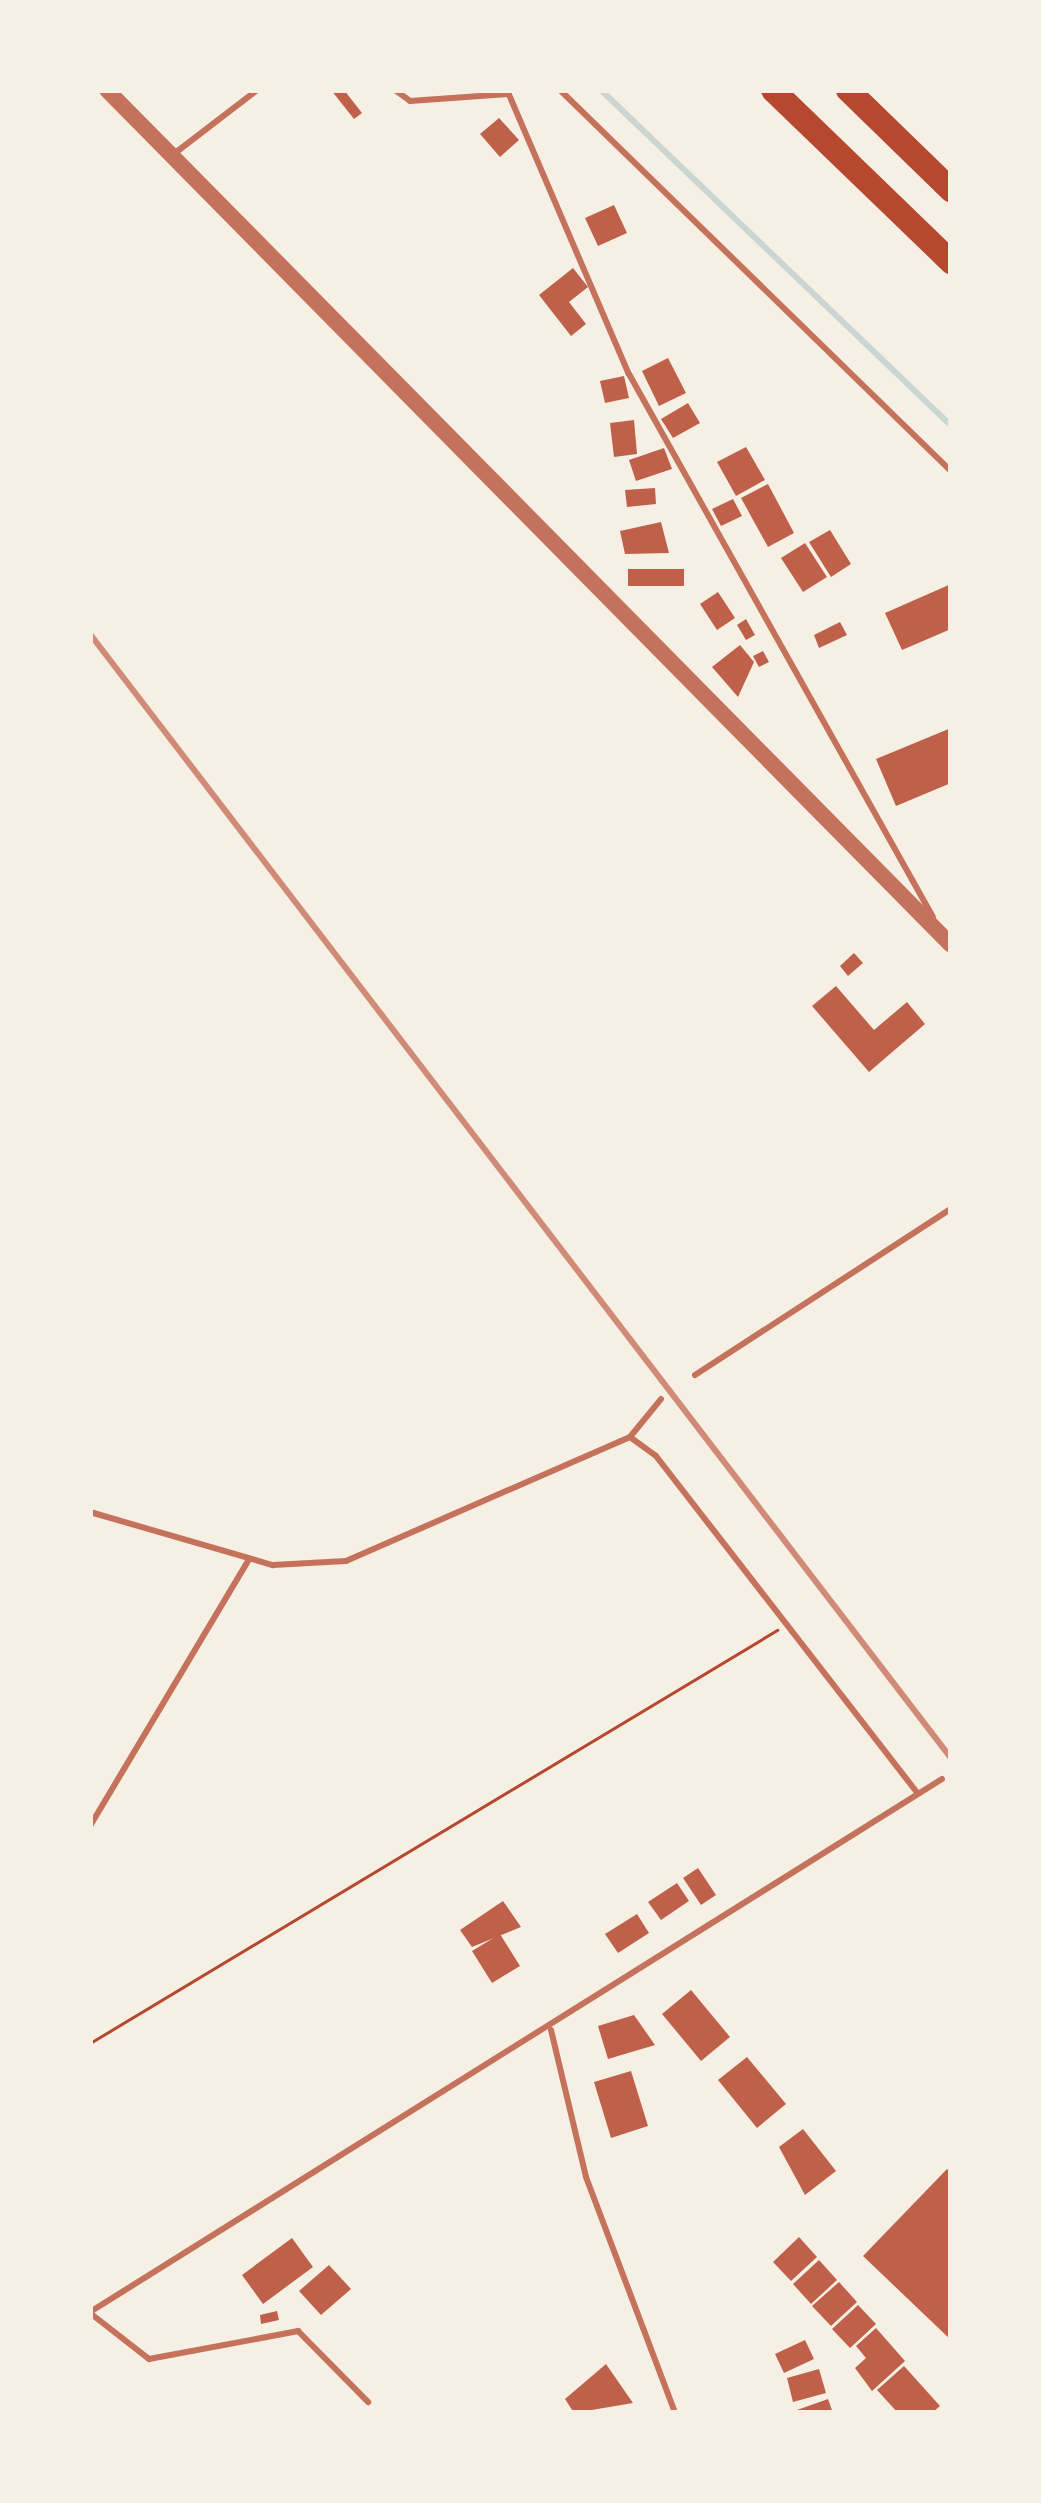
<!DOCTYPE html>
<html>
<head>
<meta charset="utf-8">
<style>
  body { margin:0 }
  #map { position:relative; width:1041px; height:2503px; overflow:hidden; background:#f6efe4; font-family:Overpass,sans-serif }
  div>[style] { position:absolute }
  .stream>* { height:6px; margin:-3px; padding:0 3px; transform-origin:3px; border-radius:3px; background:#c9d6d2 }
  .building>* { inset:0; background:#bf614a }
  .path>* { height:3px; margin:-1.5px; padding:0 1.5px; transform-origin:1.5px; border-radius:1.5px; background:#b5482f }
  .service>* { height:6px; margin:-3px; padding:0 3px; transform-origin:3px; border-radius:3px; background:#c5725c }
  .tertiary>* { height:16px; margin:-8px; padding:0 8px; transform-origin:8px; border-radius:8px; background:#c5725c }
  .motorway>* { height:24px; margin:-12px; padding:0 12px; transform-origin:12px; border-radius:12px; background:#b5482f }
  .rail>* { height:6px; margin:-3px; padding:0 3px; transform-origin:3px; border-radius:3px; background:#cf8b77 }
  span { translate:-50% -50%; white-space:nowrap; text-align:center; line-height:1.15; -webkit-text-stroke:12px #f6efe4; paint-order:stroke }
  .frame { position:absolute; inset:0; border:93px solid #f6efe4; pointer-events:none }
</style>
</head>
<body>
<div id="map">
  <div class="stream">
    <i style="left:601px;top:90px;width:485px;rotate:43.8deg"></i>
  </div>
  <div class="building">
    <i style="clip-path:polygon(331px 90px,344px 90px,362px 113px,354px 119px)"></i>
    <i style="clip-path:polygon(499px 118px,519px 140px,500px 157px,480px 134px)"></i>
    <i style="clip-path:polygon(614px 205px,627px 233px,598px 246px,585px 218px)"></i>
    <i style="clip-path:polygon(573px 268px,588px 287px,569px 302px,586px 324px,571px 336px,539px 295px)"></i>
    <i style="clip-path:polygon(668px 358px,686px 393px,659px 406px,642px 371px)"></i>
    <i style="clip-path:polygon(624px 376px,629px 398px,605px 403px,600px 381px)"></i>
    <i style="clip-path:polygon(688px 403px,700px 423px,673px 438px,661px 419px)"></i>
    <i style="clip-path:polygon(634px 420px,637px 454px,614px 457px,610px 423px)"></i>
    <i style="clip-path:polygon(746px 447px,765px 480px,736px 496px,717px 462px)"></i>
    <i style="clip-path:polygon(664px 448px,672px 469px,636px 481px,629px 460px)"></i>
    <i style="clip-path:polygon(768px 484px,794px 533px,768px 547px,741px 498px)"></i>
    <i style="clip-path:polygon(655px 488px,656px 504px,627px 507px,625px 490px)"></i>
    <i style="clip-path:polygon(733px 499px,742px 516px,721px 526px,712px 509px)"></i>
    <i style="clip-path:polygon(661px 522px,669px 553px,625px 554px,620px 531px)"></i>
    <i style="clip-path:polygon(830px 530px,851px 564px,831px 577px,809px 542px)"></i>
    <i style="clip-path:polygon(805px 543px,827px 577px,803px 592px,781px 558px)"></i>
    <i style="clip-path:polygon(628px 569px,684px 569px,684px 586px,628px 586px)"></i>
    <i style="clip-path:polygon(951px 584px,951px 629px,902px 650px,885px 613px)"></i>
    <i style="clip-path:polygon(718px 592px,735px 618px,717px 630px,700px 604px)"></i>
    <i style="clip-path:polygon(746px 619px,755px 635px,746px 640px,737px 625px)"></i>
    <i style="clip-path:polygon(840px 622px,847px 635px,819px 648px,814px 635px)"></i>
    <i style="clip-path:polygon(740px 645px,754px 662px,738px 697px,712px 667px)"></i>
    <i style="clip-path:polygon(763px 651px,769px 662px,759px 667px,753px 656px)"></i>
    <i style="clip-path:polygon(951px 728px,951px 783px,896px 806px,876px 759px)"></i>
    <i style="clip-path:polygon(854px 953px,863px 963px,848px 976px,840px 966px)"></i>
    <i style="clip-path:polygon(836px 986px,874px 1030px,907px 1002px,925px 1024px,869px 1072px,812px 1006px)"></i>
    <i style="clip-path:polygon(698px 1868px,716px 1895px,701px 1905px,683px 1878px)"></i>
    <i style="clip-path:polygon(677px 1883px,689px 1901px,661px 1920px,648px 1902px)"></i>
    <i style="clip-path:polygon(503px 1901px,521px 1927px,472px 1947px,460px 1930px)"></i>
    <i style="clip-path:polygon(637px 1914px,649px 1933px,618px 1953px,605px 1934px)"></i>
    <i style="clip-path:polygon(500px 1934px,520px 1966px,492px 1983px,472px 1951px)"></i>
    <i style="clip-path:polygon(691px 1990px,730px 2037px,701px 2061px,662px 2014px)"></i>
    <i style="clip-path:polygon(634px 2015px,655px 2045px,608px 2059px,598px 2026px)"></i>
    <i style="clip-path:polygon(747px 2057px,786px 2104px,757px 2128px,718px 2080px)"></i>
    <i style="clip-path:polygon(631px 2071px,648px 2126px,611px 2138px,594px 2082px)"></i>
    <i style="clip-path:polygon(803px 2129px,836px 2171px,805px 2195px,779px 2147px)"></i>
    <i style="clip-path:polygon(947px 2169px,951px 2173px,951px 2340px,863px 2256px)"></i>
    <i style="clip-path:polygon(799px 2237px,817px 2257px,791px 2281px,773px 2262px)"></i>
    <i style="clip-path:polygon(292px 2238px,313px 2267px,263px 2304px,242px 2275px)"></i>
    <i style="clip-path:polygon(819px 2260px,837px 2280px,811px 2304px,793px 2284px)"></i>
    <i style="clip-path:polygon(329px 2265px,351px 2289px,321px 2315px,299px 2291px)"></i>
    <i style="clip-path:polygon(839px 2282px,857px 2302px,831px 2326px,812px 2306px)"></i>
    <i style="clip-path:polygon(858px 2305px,876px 2324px,850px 2348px,832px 2329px)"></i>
    <i style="clip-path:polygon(277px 2311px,279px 2320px,261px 2324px,260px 2315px)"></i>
    <i style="clip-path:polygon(876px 2328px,905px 2361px,872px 2391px,855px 2368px,866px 2358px,856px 2346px)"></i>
    <i style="clip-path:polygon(805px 2340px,814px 2359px,784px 2373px,775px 2354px)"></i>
    <i style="clip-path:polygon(606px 2364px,633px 2403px,574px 2413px,565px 2399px)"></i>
    <i style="clip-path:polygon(904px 2366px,940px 2406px,932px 2413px,898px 2413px,877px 2390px)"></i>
    <i style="clip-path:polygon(819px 2369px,826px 2393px,793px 2402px,787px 2378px)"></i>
    <i style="clip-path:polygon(828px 2399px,833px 2413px,798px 2413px,797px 2410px)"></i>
  </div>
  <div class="path">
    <i style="left:90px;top:2043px;width:802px;rotate:-31.01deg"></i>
  </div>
  <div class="service">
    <i style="left:395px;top:90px;width:19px;rotate:36deg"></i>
    <i style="left:410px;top:101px;width:98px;rotate:-4.1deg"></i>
    <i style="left:507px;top:90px;width:309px;rotate:66.8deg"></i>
    <i style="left:629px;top:374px;width:622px;rotate:60.76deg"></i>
    <i style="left:560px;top:90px;width:546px;rotate:44.26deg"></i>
    <i style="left:175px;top:153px;width:103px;rotate:-37.5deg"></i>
    <i style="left:695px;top:1375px;width:305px;rotate:-33deg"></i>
    <i style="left:630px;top:1437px;width:32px;rotate:36deg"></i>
    <i style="left:656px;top:1456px;width:424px;rotate:52.2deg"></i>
    <i style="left:90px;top:1512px;width:191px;rotate:16.2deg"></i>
    <i style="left:273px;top:1565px;width:73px;rotate:-3.1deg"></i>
    <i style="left:346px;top:1561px;width:310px;rotate:-23.6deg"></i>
    <i style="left:630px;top:1437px;width:49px;rotate:-50.8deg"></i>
    <i style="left:90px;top:1826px;width:311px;rotate:-59.2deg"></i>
    <i style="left:551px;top:2030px;width:151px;rotate:76.6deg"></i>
    <i style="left:586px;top:2177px;width:252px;rotate:69.3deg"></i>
    <i style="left:90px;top:2312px;width:1005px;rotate:-32.03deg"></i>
    <i style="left:90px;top:2313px;width:75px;rotate:37.9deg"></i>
    <i style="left:149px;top:2359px;width:152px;rotate:-10.6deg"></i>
    <i style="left:298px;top:2331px;width:100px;rotate:45.4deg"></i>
  </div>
  <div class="tertiary">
    <i style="left:107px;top:90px;width:1201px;rotate:45.37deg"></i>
  </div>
  <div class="motorway">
    <i style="left:773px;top:90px;width:248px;rotate:44deg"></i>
    <i style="left:848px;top:90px;width:144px;rotate:44.2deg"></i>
  </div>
  <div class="rail">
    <i style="left:90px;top:634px;width:1416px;rotate:52.55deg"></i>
  </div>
  <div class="frame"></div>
</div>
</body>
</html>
